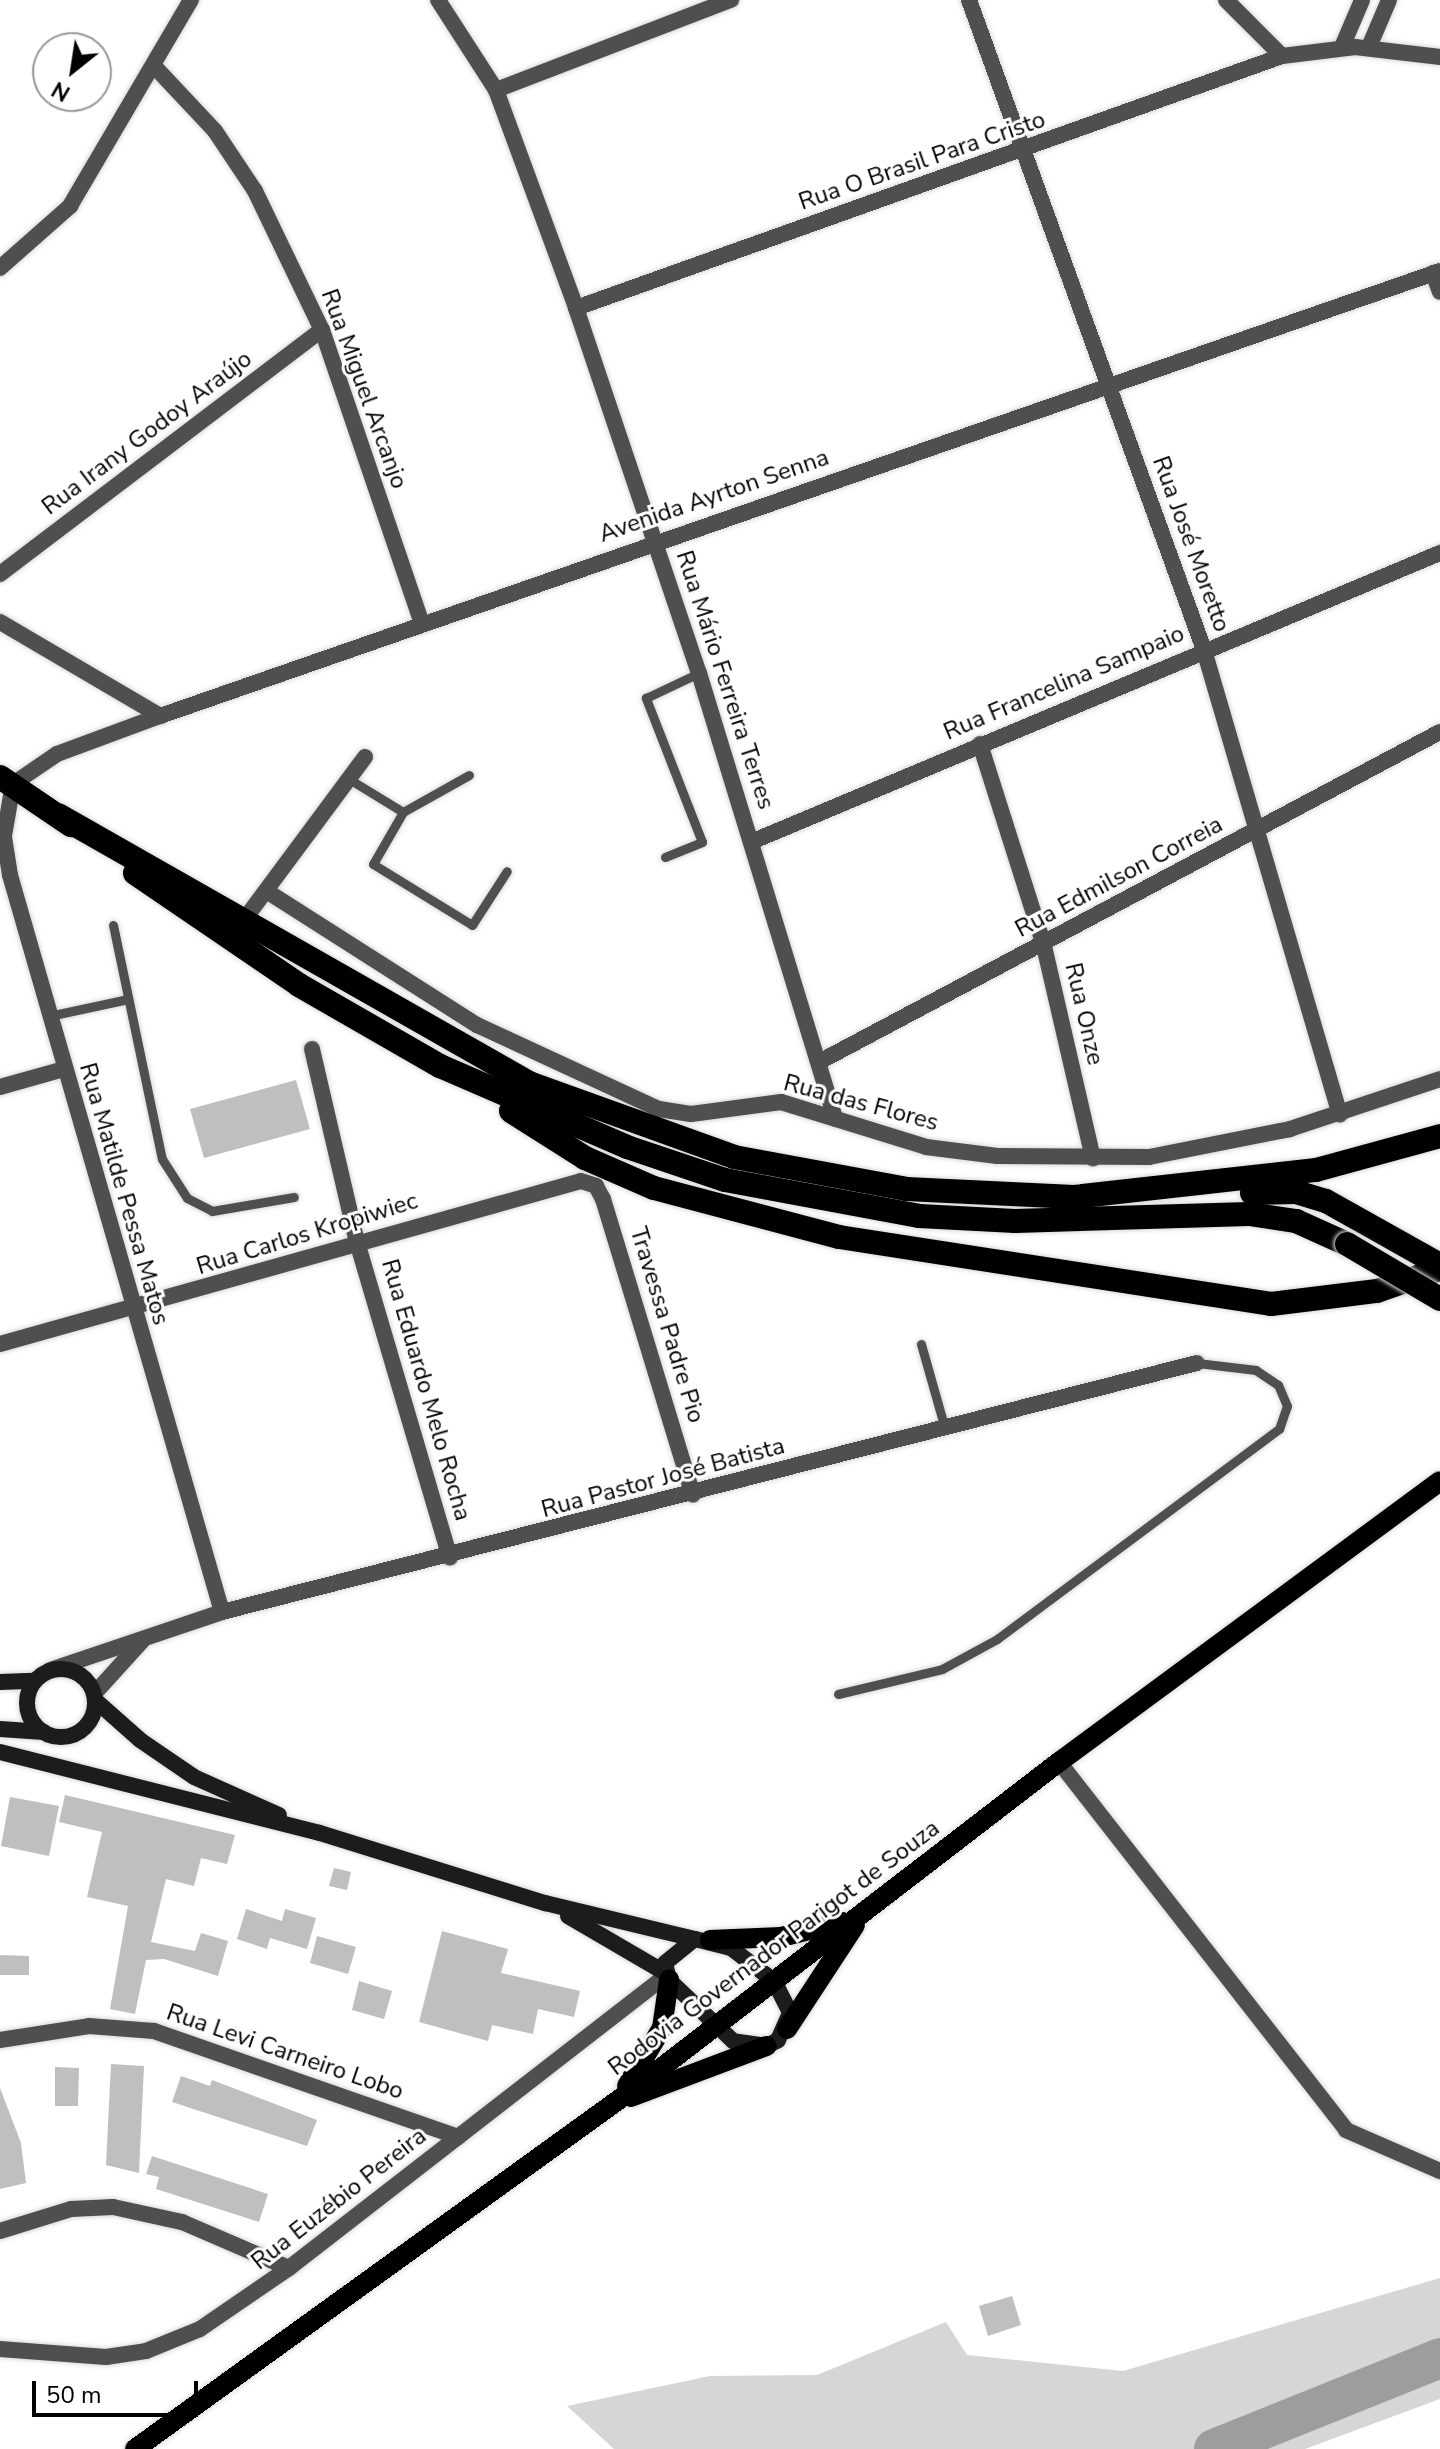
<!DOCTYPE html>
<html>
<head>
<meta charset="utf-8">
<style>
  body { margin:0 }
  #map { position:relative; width:1440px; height:2449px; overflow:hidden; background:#fff; font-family:"Nunito Sans",sans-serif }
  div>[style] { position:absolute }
  .green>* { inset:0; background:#d6d6d6 }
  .river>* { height:40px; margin:-20px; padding:0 20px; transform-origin:20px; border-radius:20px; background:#9d9d9d }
  .building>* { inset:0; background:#bfbfbf }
  .roads { filter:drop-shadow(0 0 2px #dbdbdb) drop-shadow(0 0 2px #dbdbdb) }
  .lane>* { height:9px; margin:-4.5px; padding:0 4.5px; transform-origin:4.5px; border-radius:4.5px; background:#4f4f4f }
  .street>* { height:16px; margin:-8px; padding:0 8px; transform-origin:8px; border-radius:8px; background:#4f4f4f }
  .secondary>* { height:16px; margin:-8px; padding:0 8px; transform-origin:8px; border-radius:8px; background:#1c1c1c }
  .secondary>.ring { margin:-8px; padding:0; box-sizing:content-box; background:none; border:16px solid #1c1c1c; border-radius:50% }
  .primary>* { height:20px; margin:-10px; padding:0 10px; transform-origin:10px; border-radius:10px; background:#000 }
  .highway>* { height:24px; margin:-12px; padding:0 12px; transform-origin:12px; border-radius:12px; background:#000 }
  .bridges { filter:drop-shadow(0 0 2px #dbdbdb) drop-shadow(0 0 2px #dbdbdb) }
  .highway-bridge>* { height:24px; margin:-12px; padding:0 12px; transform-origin:12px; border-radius:12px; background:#000 }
  span { translate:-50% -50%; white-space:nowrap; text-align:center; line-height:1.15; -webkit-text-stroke:6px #fff; paint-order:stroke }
  .street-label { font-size:24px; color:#000 }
  .north { position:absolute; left:32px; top:32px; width:80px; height:80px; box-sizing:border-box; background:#fff; border:2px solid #999; border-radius:50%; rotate:210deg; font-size:22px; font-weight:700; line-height:32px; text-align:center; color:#000 }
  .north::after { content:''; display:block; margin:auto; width:28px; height:36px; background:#000; clip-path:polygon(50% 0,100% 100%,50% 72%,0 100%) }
  .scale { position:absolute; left:32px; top:2381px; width:166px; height:36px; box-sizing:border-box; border:4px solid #000; border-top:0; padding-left:10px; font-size:24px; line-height:28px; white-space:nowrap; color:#000; -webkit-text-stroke:6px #fff; paint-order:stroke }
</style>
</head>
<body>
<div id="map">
  <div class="green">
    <i style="clip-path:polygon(1440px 2278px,1440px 2399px,1305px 2449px,614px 2449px,567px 2406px,710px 2376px,817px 2375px,946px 2322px,967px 2355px,1123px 2371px)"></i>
  </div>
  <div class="river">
    <i style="left:1214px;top:2449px;width:244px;rotate:-21.9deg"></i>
  </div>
  <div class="building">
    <i style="clip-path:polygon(296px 1080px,310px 1129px,204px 1158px,190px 1109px)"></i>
    <i style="clip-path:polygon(65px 1795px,235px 1835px,227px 1864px,201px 1858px,194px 1886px,166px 1879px,151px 1942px,195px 1951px,201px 1933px,228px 1941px,218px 1976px,164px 1959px,146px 1960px,135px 2014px,110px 2009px,128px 1906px,87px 1897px,102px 1832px,59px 1822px)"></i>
    <i style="clip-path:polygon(10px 1797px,59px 1806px,49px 1856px,1px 1846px)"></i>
    <i style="clip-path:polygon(334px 1868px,351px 1872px,347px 1890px,329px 1886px)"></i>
    <i style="clip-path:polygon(246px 1909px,282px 1921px,285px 1909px,316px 1918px,307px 1949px,270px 1938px,267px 1949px,237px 1939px)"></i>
    <i style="clip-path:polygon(442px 1931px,508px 1949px,501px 1973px,580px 1991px,574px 2017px,538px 2009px,533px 2034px,492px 2025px,488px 2041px,419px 2022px)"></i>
    <i style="clip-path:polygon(317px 1936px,356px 1947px,348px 1974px,310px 1963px)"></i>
    <i style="clip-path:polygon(0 1955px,29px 1956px,29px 1975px,0 1975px)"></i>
    <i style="clip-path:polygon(359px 1981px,392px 1991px,384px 2019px,352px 2010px)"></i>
    <i style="clip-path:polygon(111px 2064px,144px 2066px,139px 2173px,106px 2165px)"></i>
    <i style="clip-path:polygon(55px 2067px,79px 2068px,78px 2106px,55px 2106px)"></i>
    <i style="clip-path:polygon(181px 2076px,210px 2086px,212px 2080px,317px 2120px,307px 2146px,172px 2102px)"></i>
    <i style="clip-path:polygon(0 2088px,21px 2143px,26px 2183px,0 2189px)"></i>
    <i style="clip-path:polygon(152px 2156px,268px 2194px,259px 2222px,156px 2189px,159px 2177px,146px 2174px)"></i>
    <i style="clip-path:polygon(1012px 2296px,1021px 2325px,988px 2336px,979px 2306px)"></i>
  </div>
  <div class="roads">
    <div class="lane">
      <i style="left:469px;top:775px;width:76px;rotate:150.7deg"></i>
      <i style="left:403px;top:812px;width:60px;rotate:120deg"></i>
      <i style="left:373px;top:864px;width:116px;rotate:31.6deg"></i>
      <i style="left:472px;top:925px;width:64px;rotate:-57.1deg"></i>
      <i style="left:349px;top:779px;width:63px;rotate:31.4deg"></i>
      <i style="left:665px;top:857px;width:40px;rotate:-22deg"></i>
      <i style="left:702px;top:842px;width:155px;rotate:-111.3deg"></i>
      <i style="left:646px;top:698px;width:59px;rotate:-25.3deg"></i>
      <i style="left:113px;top:925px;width:239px;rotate:78.2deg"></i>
      <i style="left:162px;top:1159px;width:46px;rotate:57.3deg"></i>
      <i style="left:187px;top:1198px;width:28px;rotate:27deg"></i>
      <i style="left:212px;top:1211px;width:83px;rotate:-9.7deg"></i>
      <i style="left:49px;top:1016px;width:81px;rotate:-12.1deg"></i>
      <i style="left:921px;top:1344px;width:88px;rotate:74.2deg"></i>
      <i style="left:838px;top:1694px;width:107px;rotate:-13.5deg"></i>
      <i style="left:942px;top:1669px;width:63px;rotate:-28.6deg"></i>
      <i style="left:997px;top:1639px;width:352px;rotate:-36.7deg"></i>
      <i style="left:1279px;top:1429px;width:24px;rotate:-71deg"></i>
      <i style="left:1287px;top:1406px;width:23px;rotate:-113deg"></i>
      <i style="left:1278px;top:1385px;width:27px;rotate:-146deg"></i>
      <i style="left:1256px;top:1370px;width:59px;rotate:-173.2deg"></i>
    </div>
    <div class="street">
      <i style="left:438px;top:0;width:107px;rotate:57.2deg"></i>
      <i style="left:496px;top:90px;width:232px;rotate:69.8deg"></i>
      <i style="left:576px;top:308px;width:385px;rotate:71.4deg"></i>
      <i style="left:699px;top:673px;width:466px;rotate:73deg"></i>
      <i style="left:969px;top:0;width:691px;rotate:70.12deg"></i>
      <i style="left:1204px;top:650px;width:484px;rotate:73.7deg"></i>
      <i style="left:1226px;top:0;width:79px;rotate:45deg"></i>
      <i style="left:1342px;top:47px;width:51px;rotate:-66.9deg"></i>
      <i style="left:1369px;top:47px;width:51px;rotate:-66.9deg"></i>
      <i style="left:154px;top:66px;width:89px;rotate:46.8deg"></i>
      <i style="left:215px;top:131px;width:72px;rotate:56.3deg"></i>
      <i style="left:255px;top:191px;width:154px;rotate:64.3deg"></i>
      <i style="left:322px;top:330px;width:311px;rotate:71.2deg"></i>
      <i style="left:496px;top:90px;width:252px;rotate:-21deg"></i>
      <i style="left:0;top:268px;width:94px;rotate:-41.5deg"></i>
      <i style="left:70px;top:206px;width:239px;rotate:-59.6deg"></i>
      <i style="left:1433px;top:273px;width:20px;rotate:70deg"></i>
      <i style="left:576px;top:308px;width:750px;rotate:-19.64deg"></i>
      <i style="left:1282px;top:56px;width:74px;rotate:-7deg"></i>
      <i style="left:1355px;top:47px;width:86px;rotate:6.7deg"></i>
      <i style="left:0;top:574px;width:404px;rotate:-37.2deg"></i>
      <i style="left:0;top:622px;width:186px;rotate:30.4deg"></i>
      <i style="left:980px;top:744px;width:212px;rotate:72.4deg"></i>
      <i style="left:1044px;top:946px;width:218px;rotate:77deg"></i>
      <i style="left:751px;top:842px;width:747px;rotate:-22.76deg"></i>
      <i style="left:268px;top:892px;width:248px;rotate:32.5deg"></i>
      <i style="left:477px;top:1025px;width:200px;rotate:24.8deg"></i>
      <i style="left:659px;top:1109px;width:32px;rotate:9deg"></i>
      <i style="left:691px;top:1114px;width:91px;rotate:-7.6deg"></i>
      <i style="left:781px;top:1102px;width:152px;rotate:17.2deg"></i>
      <i style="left:926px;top:1147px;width:72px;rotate:7.2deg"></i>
      <i style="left:997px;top:1156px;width:152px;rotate:0.4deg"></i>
      <i style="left:1149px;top:1157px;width:144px;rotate:-11.2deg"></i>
      <i style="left:1290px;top:1129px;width:158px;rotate:-18.4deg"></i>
      <i style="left:244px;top:920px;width:203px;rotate:-53.4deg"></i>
      <i style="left:312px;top:1049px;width:198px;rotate:76.9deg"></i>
      <i style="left:357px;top:1242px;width:329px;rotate:73.6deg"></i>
      <i style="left:819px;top:1062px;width:703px;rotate:-27.99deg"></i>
      <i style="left:0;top:1087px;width:66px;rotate:-15.7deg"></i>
      <i style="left:0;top:1344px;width:603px;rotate:-15.67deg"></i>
      <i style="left:581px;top:1181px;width:16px;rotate:18deg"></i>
      <i style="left:596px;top:1186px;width:15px;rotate:62deg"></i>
      <i style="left:603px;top:1199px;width:309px;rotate:73.1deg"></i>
      <i style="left:222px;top:1612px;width:767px;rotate:-106.05deg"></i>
      <i style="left:10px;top:875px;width:39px;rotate:-99deg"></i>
      <i style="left:4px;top:836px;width:53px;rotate:-80.2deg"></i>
      <i style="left:13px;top:784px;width:53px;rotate:-34.3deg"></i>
      <i style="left:57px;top:754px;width:110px;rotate:-20.3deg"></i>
      <i style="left:160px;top:716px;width:1355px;rotate:-19.17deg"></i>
      <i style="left:50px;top:1670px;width:182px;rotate:-18.6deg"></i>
      <i style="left:222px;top:1612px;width:1006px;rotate:-14.33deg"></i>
      <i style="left:94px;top:1694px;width:72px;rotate:-47.8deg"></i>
      <i style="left:1059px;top:1762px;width:467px;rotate:52deg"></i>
      <i style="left:1346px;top:2130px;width:103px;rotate:23.6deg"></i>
      <i style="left:0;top:2040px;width:90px;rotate:-8.9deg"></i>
      <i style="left:89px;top:2026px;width:65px;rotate:4.4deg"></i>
      <i style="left:154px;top:2031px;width:322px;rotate:19.2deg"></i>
      <i style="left:0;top:2231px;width:74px;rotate:-17.2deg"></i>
      <i style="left:71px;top:2209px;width:42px;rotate:-2.7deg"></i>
      <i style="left:113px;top:2207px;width:71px;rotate:12.3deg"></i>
      <i style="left:182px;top:2222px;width:116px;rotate:23.3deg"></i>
      <i style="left:0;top:2349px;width:106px;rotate:4.3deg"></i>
      <i style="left:106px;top:2357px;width:40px;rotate:-8.5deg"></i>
      <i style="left:146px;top:2351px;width:58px;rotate:-22.2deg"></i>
      <i style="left:200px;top:2329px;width:108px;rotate:-34.4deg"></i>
      <i style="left:289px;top:2268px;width:477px;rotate:-37.8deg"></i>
    </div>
    <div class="secondary">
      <i class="ring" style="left:27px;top:1669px;width:52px;height:52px"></i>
      <i style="left:0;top:1682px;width:34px;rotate:-2deg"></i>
      <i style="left:95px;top:1700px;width:60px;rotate:41.6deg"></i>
      <i style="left:140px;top:1740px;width:65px;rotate:34.4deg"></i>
      <i style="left:194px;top:1777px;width:93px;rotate:24.1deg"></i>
      <i style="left:0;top:1729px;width:44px;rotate:3.9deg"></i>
      <i style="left:0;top:1752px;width:330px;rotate:14.2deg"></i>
      <i style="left:320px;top:1833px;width:236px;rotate:17.3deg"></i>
      <i style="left:545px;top:1903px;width:154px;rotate:13.5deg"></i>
      <i style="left:568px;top:1916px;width:111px;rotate:30.3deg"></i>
      <i style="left:695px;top:1939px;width:37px;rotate:14deg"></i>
      <i style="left:731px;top:1948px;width:54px;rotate:37.5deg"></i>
      <i style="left:774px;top:1981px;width:36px;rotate:63deg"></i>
      <i style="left:790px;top:2013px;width:30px;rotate:114deg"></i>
      <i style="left:778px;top:2040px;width:13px;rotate:151deg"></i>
      <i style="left:767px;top:2046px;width:34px;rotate:-172deg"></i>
      <i style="left:733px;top:2041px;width:88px;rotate:-136.4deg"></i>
      <i style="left:669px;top:1980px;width:17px;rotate:-103deg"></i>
      <i style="left:665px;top:1963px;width:38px;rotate:-39deg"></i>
    </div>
    <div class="primary">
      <i style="left:710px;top:1940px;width:71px;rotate:-2.4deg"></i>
      <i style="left:781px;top:1937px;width:63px;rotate:-13.8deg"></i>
      <i style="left:787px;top:2029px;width:124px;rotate:-56.8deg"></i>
      <i style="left:627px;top:2086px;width:68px;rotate:-58.9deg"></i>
      <i style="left:662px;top:2028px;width:49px;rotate:-81.7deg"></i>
      <i style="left:631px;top:2097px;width:145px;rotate:-20.6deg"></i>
      <i style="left:135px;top:2449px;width:617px;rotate:-35.83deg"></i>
      <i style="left:635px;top:2088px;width:535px;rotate:-37.56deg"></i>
      <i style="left:1059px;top:1762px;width:473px;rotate:-36.4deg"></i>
    </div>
    <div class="highway">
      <i style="left:0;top:777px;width:86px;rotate:34.1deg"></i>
      <i style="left:58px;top:815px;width:542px;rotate:29.64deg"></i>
      <i style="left:529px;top:1083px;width:218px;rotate:19.8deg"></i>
      <i style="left:734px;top:1157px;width:175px;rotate:10.5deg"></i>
      <i style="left:906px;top:1189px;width:168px;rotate:2.7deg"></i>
      <i style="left:1074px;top:1197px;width:244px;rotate:-6.4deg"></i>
      <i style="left:1316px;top:1170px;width:129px;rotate:-15.3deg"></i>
      <i style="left:135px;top:873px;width:199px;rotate:34.3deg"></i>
      <i style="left:299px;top:985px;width:163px;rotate:29.9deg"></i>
      <i style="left:440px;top:1066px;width:204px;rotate:23.4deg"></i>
      <i style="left:627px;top:1147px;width:103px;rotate:18.6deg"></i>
      <i style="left:725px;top:1180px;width:197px;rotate:10.5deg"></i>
      <i style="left:919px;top:1216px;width:96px;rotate:3deg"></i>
      <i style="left:1015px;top:1221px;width:234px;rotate:-1.7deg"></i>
      <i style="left:1249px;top:1214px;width:48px;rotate:8.5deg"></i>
      <i style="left:1296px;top:1221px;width:56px;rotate:24.3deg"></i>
      <i style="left:511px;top:1111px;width:88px;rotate:32.4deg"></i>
      <i style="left:585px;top:1158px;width:75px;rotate:23.5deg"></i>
      <i style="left:654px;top:1188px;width:191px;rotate:14.8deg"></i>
      <i style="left:839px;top:1237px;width:437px;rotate:8.8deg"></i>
      <i style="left:1271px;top:1304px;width:107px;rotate:-7deg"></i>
      <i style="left:1377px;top:1291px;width:67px;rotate:-19.2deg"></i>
      <i style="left:1252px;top:1193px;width:44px;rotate:-1.3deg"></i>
      <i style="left:1296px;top:1192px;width:31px;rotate:17deg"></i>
      <i style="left:1326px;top:1201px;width:131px;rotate:29.3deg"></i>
    </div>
  </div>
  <div class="bridges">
    <div class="highway-bridge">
      <i style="left:1347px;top:1244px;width:108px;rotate:30.6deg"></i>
    </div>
  </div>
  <div class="street-label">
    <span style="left:922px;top:161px;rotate:-19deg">Rua O Brasil Para Cristo</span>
    <span style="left:364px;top:389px;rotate:70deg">Rua Miguel Arcanjo</span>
    <span style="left:147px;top:433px;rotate:-37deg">Rua Irany Godoy Araújo</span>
    <span style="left:714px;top:496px;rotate:-19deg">Avenida Ayrton Senna</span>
    <span style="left:1191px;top:544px;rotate:70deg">Rua José Moretto</span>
    <span style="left:725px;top:680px;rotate:72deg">Rua Mário Ferreira Terres</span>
    <span style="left:1064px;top:683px;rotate:-23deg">Rua Francelina Sampaio</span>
    <span style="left:1119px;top:877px;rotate:-28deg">Rua Edmilson Correia</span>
    <span style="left:1084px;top:1014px;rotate:77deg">Rua Onze</span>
    <span style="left:861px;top:1103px;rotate:15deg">Rua das Flores</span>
    <span style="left:124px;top:1194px;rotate:74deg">Rua Matilde Pessa Matos</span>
    <span style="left:307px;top:1234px;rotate:-17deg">Rua Carlos Kropiwiec</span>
    <span style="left:667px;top:1325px;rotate:73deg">Travessa Padre Pio</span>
    <span style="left:426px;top:1390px;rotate:74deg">Rua Eduardo Melo Rocha</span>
    <span style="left:663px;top:1478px;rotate:-15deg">Rua Pastor José Batista</span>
    <span style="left:774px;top:1948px;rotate:-37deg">Rodovia Governador Parigot de Souza</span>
    <span style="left:285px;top:2052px;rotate:19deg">Rua Levi Carneiro Lobo</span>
    <span style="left:339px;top:2199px;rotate:-38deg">Rua Euzébio Pereira</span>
  </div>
  <div class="north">N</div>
  <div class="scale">50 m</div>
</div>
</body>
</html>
